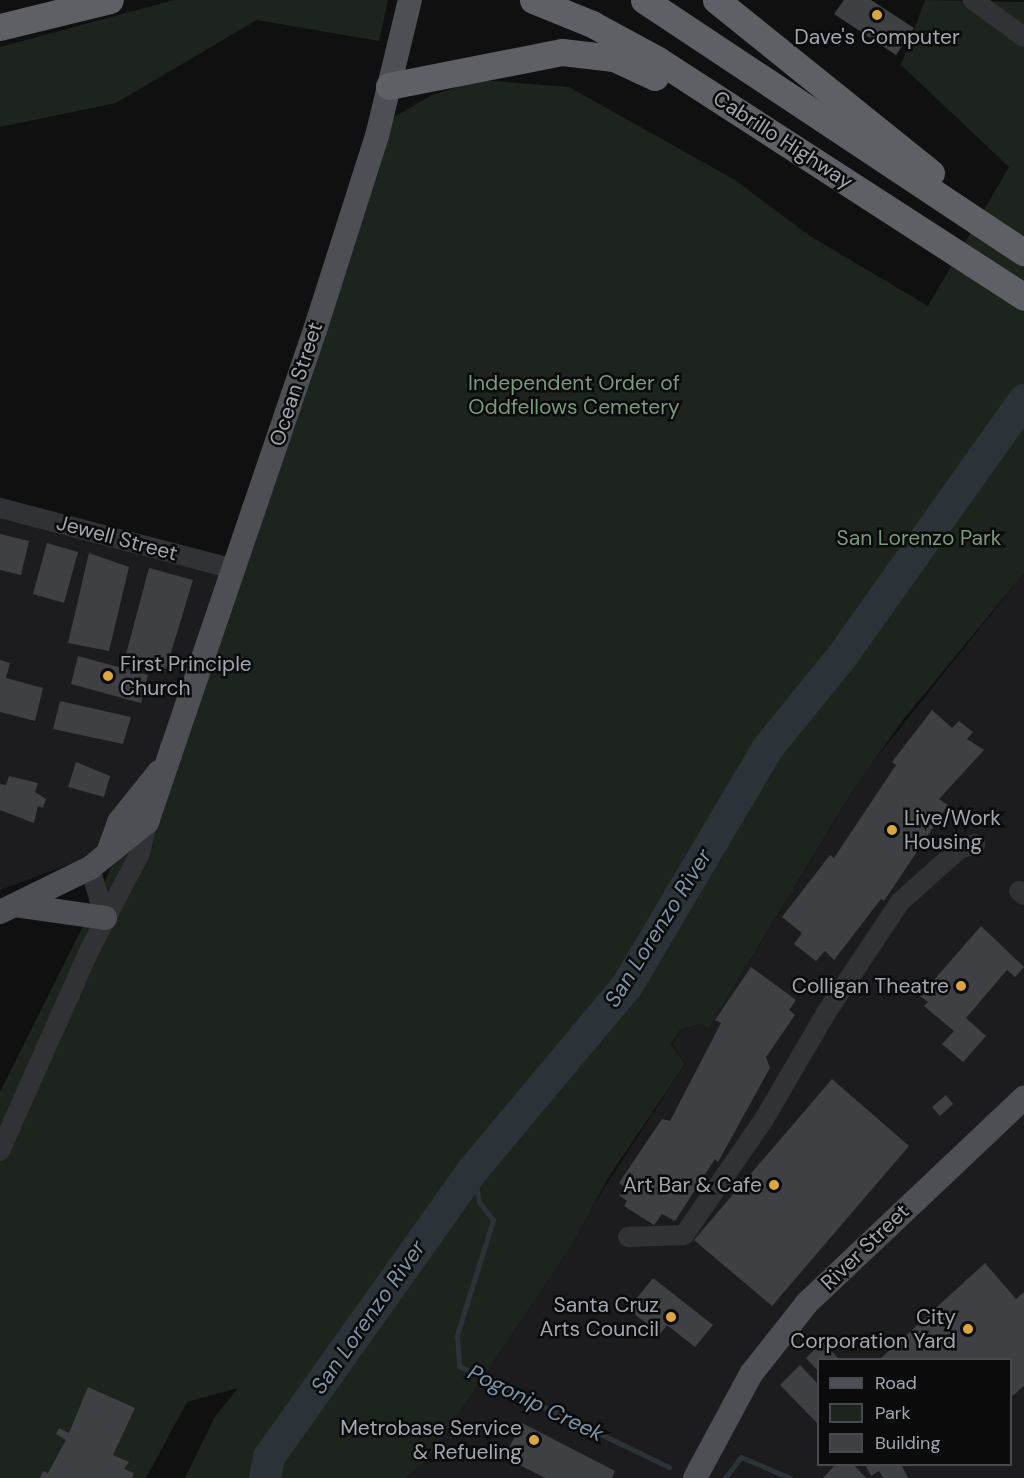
<!DOCTYPE html>
<html>
<head>
<meta charset="utf-8">
<style>
  body { margin:0 }
  #map { position:relative; width:1024px; height:1478px; overflow:hidden; background:#101011; font-family:"DM Sans",sans-serif }
  div>[style] { position:absolute }
  .built>* { inset:0; background:#1c1c1e }
  .green>* { inset:0; background:#1d231d }
  .stream>* { height:5px; margin:-2.5px; padding:0 2.5px; transform-origin:2.5px; border-radius:2.5px; background:#2b3238 }
  .river>* { height:32px; margin:-16px; padding:0 16px; transform-origin:16px; border-radius:16px; background:#2b3238 }
  .building>* { inset:0; background:#3f4044 }
  .minor>* { height:20px; margin:-10px; padding:0 10px; transform-origin:10px; border-radius:10px; background:#313235 }
  .major>* { height:24px; margin:-12px; padding:0 12px; transform-origin:12px; border-radius:12px; background:#4d4f54 }
  .highway>* { height:27px; margin:-13.5px; padding:0 13.5px; transform-origin:13.5px; border-radius:13.5px; background:#5e6066 }
  .dots>* { width:16px; height:16px; translate:-50% -50%; box-sizing:border-box; border:3px solid #0b0b0c; border-radius:50% }
  span { translate:-50% -50%; white-space:nowrap; text-align:center; line-height:1.15; -webkit-text-stroke:5px #0b0b0c; paint-order:stroke }
  .poi-label { font-size:21px; color:#a2a6b0 }
  .left { translate:0 -50%; text-align:left }
  .right { translate:-100% -50%; text-align:right }
  .street-label { font-size:21px; color:#a2a6b0 }
  .park-label { font-size:21px; color:#7b997d }
  .water-label { font-size:22px; color:#7d93a8; font-style:italic }
  .legend { position:absolute; left:817px; top:1358px; width:195px; height:108px; box-sizing:border-box; background:#0b0b0c; border:2px solid #47494e; margin:0; padding:8px 10px; list-style:none; font-size:18px; color:#a2a6b0 }
  .legend li { display:flex; align-items:center; gap:12px; height:30px }
  .legend b { width:30px; border:2px solid #47494e }
</style>
</head>
<body>
<div id="map">
  <div class="built">
    <i style="clip-path:polygon(0 501px,238px 564px,127px 828px,76px 862px,0 890px)"></i>
    <i style="clip-path:polygon(evenodd,1024px 573px,1024px 1478px,406px 1478px,427px 1460px,685px 1064px,672px 1044px,680px 1030px,699px 1024px,709px 1028px,862px 776px,1024px 573px,818px 1360px,1010px 1360px,1010px 1464px,818px 1464px,818px 1360px)"></i>
  </div>
  <div class="green">
    <i style="clip-path:polygon(174px 0,388px 0,379px 41px,257px 20px,116px 103px,0 127px,0 47px)"></i>
    <i style="clip-path:polygon(925px 0,1024px 2px,1024px 573px,902px 721px,852px 792px,709px 1028px,699px 1024px,680px 1030px,671px 1044px,685px 1064px,610px 1175px,572px 1244px,427px 1460px,406px 1478px,185px 1478px,214px 1418px,238px 1388px,187px 1402px,146px 1478px,0 1478px,0 1092px,102px 888px,181px 703px,382px 124px,432px 95px,481px 80px,569px 87px,735px 180px,810px 236px,928px 306px,1009px 167px,901px 65px)"></i>
  </div>
  <div class="stream">
    <i style="left:473px;top:1170px;width:33px;rotate:79deg"></i>
    <i style="left:479px;top:1202px;width:23px;rotate:52deg"></i>
    <i style="left:493px;top:1220px;width:121px;rotate:107.4deg"></i>
    <i style="left:457px;top:1335px;width:31px;rotate:86deg"></i>
    <i style="left:459px;top:1366px;width:233px;rotate:25.7deg"></i>
    <i style="left:725px;top:1478px;width:26px;rotate:-53deg"></i>
    <i style="left:741px;top:1457px;width:53px;rotate:23.2deg"></i>
  </div>
  <div class="river">
    <i style="left:265px;top:1478px;width:21px;rotate:-79deg"></i>
    <i style="left:269px;top:1457px;width:352px;rotate:-54.6deg"></i>
    <i style="left:473px;top:1170px;width:240px;rotate:-50.1deg"></i>
    <i style="left:627px;top:986px;width:275px;rotate:-59.4deg"></i>
    <i style="left:767px;top:749px;width:121px;rotate:-51deg"></i>
    <i style="left:843px;top:655px;width:313px;rotate:-54.6deg"></i>
  </div>
  <div class="building">
    <i style="clip-path:polygon(844px 0,871px 0,914px 28px,896px 55px,834px 14px)"></i>
    <i style="clip-path:polygon(0 534px,29px 541px,21px 575px,0 570px)"></i>
    <i style="clip-path:polygon(47px 543px,78px 552px,64px 603px,33px 594px)"></i>
    <i style="clip-path:polygon(89px 553px,129px 567px,109px 651px,68px 643px)"></i>
    <i style="clip-path:polygon(149px 568px,193px 580px,166px 669px,125px 658px)"></i>
    <i style="clip-path:polygon(78px 656px,148px 675px,141px 703px,71px 684px)"></i>
    <i style="clip-path:polygon(0 660px,10px 663px,6px 678px,43px 688px,35px 721px,0 712px)"></i>
    <i style="clip-path:polygon(60px 701px,131px 717px,123px 744px,53px 729px)"></i>
    <i style="clip-path:polygon(932px 710px,952px 728px,959px 721px,973px 732px,967px 739px,984px 750px,939px 799px,948px 805px,884px 901px,881px 899px,834px 960px,825px 951px,816px 961px,794px 944px,802px 933px,782px 917px,830px 855px,834px 858px,896px 765px,892px 762px)"></i>
    <i style="clip-path:polygon(76px 762px,110px 776px,104px 797px,68px 787px)"></i>
    <i style="clip-path:polygon(9px 776px,38px 783px,35px 792px,46px 799px,43px 808px,38px 806px,34px 823px,0 810px,0 784px,6px 785px)"></i>
    <i style="clip-path:polygon(981px 926px,1024px 967px,1015px 977px,1007px 970px,966px 1018px,986px 1036px,963px 1062px,942px 1044px,954px 1031px,924px 1006px,928px 1002px,920px 996px)"></i>
    <i style="clip-path:polygon(751px 967px,796px 1000px,789px 1010px,795px 1015px,766px 1057px,770px 1068px,718px 1162px,715px 1159px,675px 1221px,662px 1214px,654px 1225px,624px 1206px,627px 1201px,619px 1195px,624px 1187px,619px 1183px,662px 1119px,670px 1121px,721px 1023px,715px 1020px)"></i>
    <i style="clip-path:polygon(832px 1079px,909px 1146px,772px 1306px,694px 1240px)"></i>
    <i style="clip-path:polygon(946px 1095px,953px 1104px,940px 1116px,932px 1107px)"></i>
    <i style="clip-path:polygon(985px 1263px,1016px 1299px,1024px 1292px,1024px 1386px,1010px 1398px,1010px 1360px,879px 1360px)"></i>
    <i style="clip-path:polygon(653px 1278px,713px 1325px,695px 1347px,667px 1325px,660px 1334px,628px 1309px)"></i>
    <i style="clip-path:polygon(822px 1342px,840px 1360px,818px 1360px,818px 1371px,806px 1358px)"></i>
    <i style="clip-path:polygon(800px 1365px,818px 1384px,818px 1424px,780px 1385px)"></i>
    <i style="clip-path:polygon(88px 1387px,135px 1408px,113px 1455px,129px 1462px,124px 1469px,134px 1473px,132px 1478px,40px 1478px,43px 1471px,48px 1473px,66px 1440px,56px 1434px,59px 1428px,69px 1433px)"></i>
    <i style="clip-path:polygon(522px 1423px,615px 1471px,612px 1478px,545px 1478px,504px 1457px)"></i>
    <i style="clip-path:polygon(836px 1464px,853px 1464px,866px 1478px,823px 1478px)"></i>
    <i style="clip-path:polygon(865px 1464px,901px 1464px,908px 1478px,883px 1478px,879px 1471px,871px 1476px)"></i>
  </div>
  <div class="minor">
    <i style="left:973px;top:0;width:63px;rotate:36deg"></i>
    <i style="left:0;top:508px;width:243px;rotate:14.6deg"></i>
    <i style="left:90px;top:868px;width:52px;rotate:73.3deg"></i>
    <i style="left:1019px;top:891px;width:6px;rotate:39deg"></i>
    <i style="left:0;top:1151px;width:221px;rotate:-66deg"></i>
    <i style="left:90px;top:949px;width:108px;rotate:-62.5deg"></i>
    <i style="left:140px;top:853px;width:32px;rotate:-77deg"></i>
    <i style="left:628px;top:1237px;width:56px;rotate:-2deg"></i>
    <i style="left:684px;top:1235px;width:139px;rotate:-55.3deg"></i>
    <i style="left:763px;top:1121px;width:125px;rotate:-59.7deg"></i>
    <i style="left:826px;top:1013px;width:133px;rotate:-56.3deg"></i>
    <i style="left:900px;top:902px;width:79px;rotate:-41.9deg"></i>
    <i style="left:959px;top:849px;width:17px;rotate:-17deg"></i>
  </div>
  <div class="major">
    <i style="left:109px;top:850px;width:30px;rotate:-70deg"></i>
    <i style="left:119px;top:822px;width:64px;rotate:-51.3deg"></i>
    <i style="left:15px;top:905px;width:91px;rotate:8.2deg"></i>
    <i style="left:0;top:912px;width:100px;rotate:-26.1deg"></i>
    <i style="left:90px;top:868px;width:73px;rotate:-38.9deg"></i>
    <i style="left:147px;top:822px;width:520px;rotate:-71.15deg"></i>
    <i style="left:315px;top:330px;width:204px;rotate:-72.3deg"></i>
    <i style="left:377px;top:136px;width:140px;rotate:-76.4deg"></i>
    <i style="left:695px;top:1478px;width:118px;rotate:-61.7deg"></i>
    <i style="left:751px;top:1374px;width:90px;rotate:-51.7deg"></i>
    <i style="left:807px;top:1303px;width:299px;rotate:-43.4deg"></i>
  </div>
  <div class="highway">
    <i style="left:533px;top:0;width:64px;rotate:22.1deg"></i>
    <i style="left:592px;top:24px;width:75px;rotate:28.6deg"></i>
    <i style="left:658px;top:60px;width:436px;rotate:32.9deg"></i>
    <i style="left:644px;top:0;width:456px;rotate:33.6deg"></i>
    <i style="left:716px;top:0;width:276px;rotate:38.8deg"></i>
    <i style="left:0;top:27px;width:113px;rotate:-13.8deg"></i>
    <i style="left:389px;top:86px;width:176px;rotate:-11.1deg"></i>
    <i style="left:562px;top:52px;width:52px;rotate:6.6deg"></i>
    <i style="left:614px;top:58px;width:45px;rotate:24.9deg"></i>
  </div>
  <div class="dots">
    <i style="left:877px;top:15px;background:#dba63e"></i>
    <i style="left:108px;top:676px;background:#dba63e"></i>
    <i style="left:892px;top:830px;background:#dba63e"></i>
    <i style="left:961px;top:986px;background:#dba63e"></i>
    <i style="left:774px;top:1185px;background:#dba63e"></i>
    <i style="left:671px;top:1317px;background:#dba63e"></i>
    <i style="left:968px;top:1329px;background:#dba63e"></i>
    <i style="left:534px;top:1440px;background:#dba63e"></i>
  </div>
  <div class="poi-label">
    <span style="left:877px;top:37px">Dave's Computer</span>
    <span class="left" style="left:120px;top:676px">First Principle<br>Church</span>
    <span class="left" style="left:904px;top:830px">Live/Work<br>Housing</span>
    <span class="right" style="left:949px;top:986px">Colligan Theatre</span>
    <span class="right" style="left:762px;top:1185px">Art Bar &amp; Cafe</span>
    <span class="right" style="left:659px;top:1317px">Santa Cruz<br>Arts Council</span>
    <span class="right" style="left:956px;top:1329px">City<br>Corporation Yard</span>
    <span class="right" style="left:522px;top:1440px">Metrobase Service<br>&amp; Refueling</span>
  </div>
  <div class="street-label">
    <span style="left:783px;top:140px;rotate:33deg">Cabrillo Highway</span>
    <span style="left:296px;top:384px;rotate:-72deg">Ocean Street</span>
    <span style="left:117px;top:538px;rotate:15deg">Jewell Street</span>
    <span style="left:865px;top:1247px;rotate:-44deg">River Street</span>
  </div>
  <div class="park-label">
    <span style="left:574px;top:395px">Independent Order of<br>Oddfellows Cemetery</span>
    <span style="left:919px;top:538px">San Lorenzo Park</span>
  </div>
  <div class="water-label">
    <span style="left:658px;top:928px;rotate:-58deg">San Lorenzo River</span>
    <span style="left:368px;top:1317px;rotate:-55deg">San Lorenzo River</span>
    <span style="left:536px;top:1403px;rotate:26deg">Pogonip Creek</span>
  </div>
  <ul class="legend">
  <li><b style="height:8px;background:#4d4f54"></b>Road</li>
  <li><b style="height:16px;background:#1d231d"></b>Park</li>
  <li><b style="height:16px;background:#3f4044"></b>Building</li>
  </ul>
</div>
</body>
</html>
